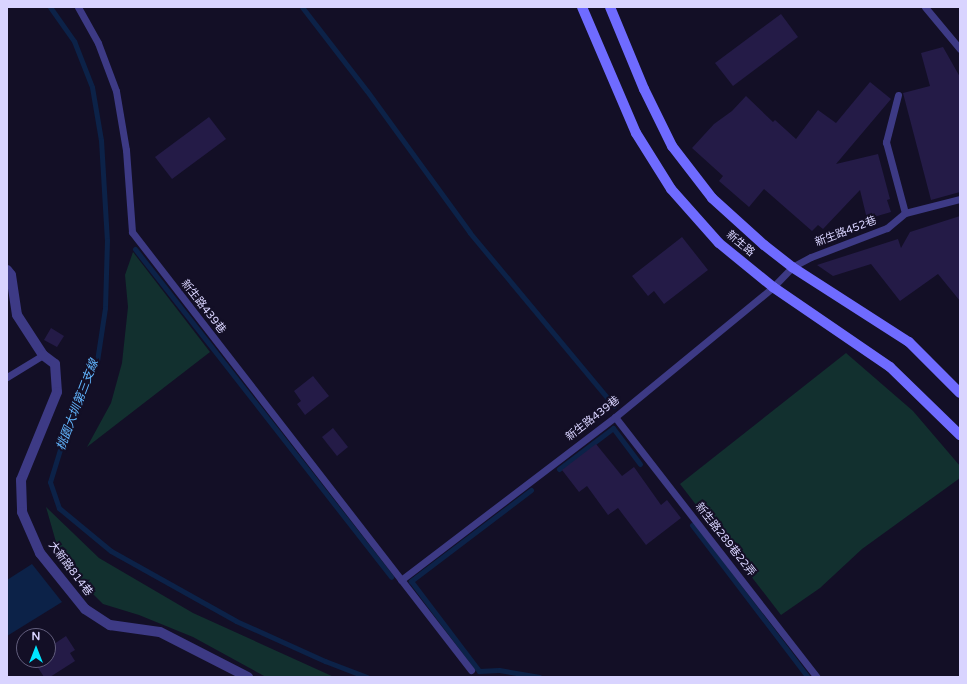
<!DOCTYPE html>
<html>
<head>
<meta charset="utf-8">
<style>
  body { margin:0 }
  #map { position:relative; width:967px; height:684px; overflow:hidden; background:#130f26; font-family:"Varela Round","Noto Sans TC",sans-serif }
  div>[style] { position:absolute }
  .green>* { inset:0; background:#12302f }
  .water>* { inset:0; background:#0c2248 }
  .stream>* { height:5px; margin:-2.5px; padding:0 2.5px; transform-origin:2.5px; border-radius:2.5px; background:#0c2248 }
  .building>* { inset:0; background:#241b47 }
  .lane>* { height:7px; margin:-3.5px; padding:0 3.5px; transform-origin:3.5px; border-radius:3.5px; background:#3d3a85 }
  .street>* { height:10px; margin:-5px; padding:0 5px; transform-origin:5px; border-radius:5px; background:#3d3a85 }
  .secondary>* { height:10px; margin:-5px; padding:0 5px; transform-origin:5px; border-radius:5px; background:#6f6bff }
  span { translate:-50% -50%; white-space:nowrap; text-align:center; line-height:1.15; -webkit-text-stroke:4px #130f26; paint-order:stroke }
  .street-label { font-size:11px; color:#d9d4ff }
  .water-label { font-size:12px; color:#62b6ff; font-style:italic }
  .frame { position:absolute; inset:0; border:8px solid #d9d4ff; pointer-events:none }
  .north { position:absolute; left:16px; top:628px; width:40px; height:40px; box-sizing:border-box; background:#130f26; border:1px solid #625e7d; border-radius:50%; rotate:0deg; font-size:11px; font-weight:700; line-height:16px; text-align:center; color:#d9d4ff }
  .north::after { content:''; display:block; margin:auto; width:14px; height:18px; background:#00e5ff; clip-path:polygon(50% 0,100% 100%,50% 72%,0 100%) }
</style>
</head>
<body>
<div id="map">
  <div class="green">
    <i style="clip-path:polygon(133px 252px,210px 352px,87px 447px,111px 403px,122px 363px,128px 307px,125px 275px)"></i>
    <i style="clip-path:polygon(846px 353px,913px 411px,960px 466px,960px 478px,862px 549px,820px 588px,781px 615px,680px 484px)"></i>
    <i style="clip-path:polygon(46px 507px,99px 558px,193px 613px,334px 677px,266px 677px,193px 637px,139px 615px,103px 604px,76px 577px,56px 542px)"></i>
  </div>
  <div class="water">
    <i style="clip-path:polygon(32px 564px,62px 602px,7px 636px,7px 580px)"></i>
  </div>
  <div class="stream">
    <i style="left:50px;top:7px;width:42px;rotate:54.8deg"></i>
    <i style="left:74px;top:41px;width:49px;rotate:68.6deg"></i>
    <i style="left:92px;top:87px;width:54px;rotate:80.4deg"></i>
    <i style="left:101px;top:140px;width:100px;rotate:86.6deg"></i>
    <i style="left:107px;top:240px;width:68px;rotate:91.7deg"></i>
    <i style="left:105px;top:308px;width:54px;rotate:98.6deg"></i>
    <i style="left:97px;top:361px;width:76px;rotate:114.2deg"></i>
    <i style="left:66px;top:430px;width:54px;rotate:107.1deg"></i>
    <i style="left:50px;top:482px;width:28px;rotate:71deg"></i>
    <i style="left:59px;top:508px;width:67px;rotate:39.6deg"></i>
    <i style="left:111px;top:551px;width:143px;rotate:29.2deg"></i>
    <i style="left:236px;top:621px;width:98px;rotate:24.2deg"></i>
    <i style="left:325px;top:661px;width:45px;rotate:20.9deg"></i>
    <i style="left:302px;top:7px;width:106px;rotate:52.3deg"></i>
    <i style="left:367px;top:91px;width:175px;rotate:54deg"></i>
    <i style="left:470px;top:233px;width:225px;rotate:50.2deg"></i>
    <i style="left:135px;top:249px;width:416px;rotate:52deg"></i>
    <i style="left:559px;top:469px;width:68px;rotate:-37.2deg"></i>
    <i style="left:613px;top:428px;width:45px;rotate:53.1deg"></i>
    <i style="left:531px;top:490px;width:151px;rotate:142.8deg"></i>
    <i style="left:411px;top:581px;width:113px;rotate:52.9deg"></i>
    <i style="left:479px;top:671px;width:20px;rotate:-3deg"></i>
    <i style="left:499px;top:670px;width:41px;rotate:9.9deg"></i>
    <i style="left:692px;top:525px;width:191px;rotate:52.7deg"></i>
  </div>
  <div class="building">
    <i style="clip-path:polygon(781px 14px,798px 37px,733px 86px,715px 63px)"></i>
    <i style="clip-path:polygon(943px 47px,960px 77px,960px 192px,931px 200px,903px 93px,930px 86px,921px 53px)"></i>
    <i style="clip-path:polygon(870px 82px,891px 99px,836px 164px,878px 154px,890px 199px,887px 200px,891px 212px,867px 219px,860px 190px,823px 229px,818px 225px,812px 231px,764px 189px,749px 207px,719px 181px,723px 176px,692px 148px,714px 124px,732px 111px,746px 96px,773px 122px,775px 120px,796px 139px,818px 110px,836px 123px)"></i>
    <i style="clip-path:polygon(209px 117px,226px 139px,172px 179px,155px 157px)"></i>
    <i style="clip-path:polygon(960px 216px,960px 301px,938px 274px,900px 301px,871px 264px,833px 276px,817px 265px,898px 239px,901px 248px,910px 232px)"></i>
    <i style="clip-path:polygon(682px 237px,708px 270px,664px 304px,654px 291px,648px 296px,632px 276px)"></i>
    <i style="clip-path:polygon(51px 328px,64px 336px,57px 347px,44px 340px)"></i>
    <i style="clip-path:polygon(313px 376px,329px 396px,305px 415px,297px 404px,301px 401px,294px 391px)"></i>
    <i style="clip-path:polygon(333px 428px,348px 447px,337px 456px,322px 437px)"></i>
    <i style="clip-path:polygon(596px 444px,622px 476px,634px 467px,661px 505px,667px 500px,681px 518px,646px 545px,618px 508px,608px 515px,587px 486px,579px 492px,562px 470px)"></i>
    <i style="clip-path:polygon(66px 636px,75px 650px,70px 653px,75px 661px,50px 677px,44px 677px,33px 660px,48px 660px,48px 648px)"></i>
  </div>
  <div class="lane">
    <i style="left:78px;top:7px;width:41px;rotate:60.9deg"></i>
    <i style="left:98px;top:43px;width:51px;rotate:69.4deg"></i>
    <i style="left:116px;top:91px;width:60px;rotate:80.4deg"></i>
    <i style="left:126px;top:150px;width:82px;rotate:85.8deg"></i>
    <i style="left:132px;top:232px;width:554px;rotate:52.26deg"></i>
    <i style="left:925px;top:7px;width:55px;rotate:50.2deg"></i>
    <i style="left:898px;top:95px;width:49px;rotate:104.3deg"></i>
    <i style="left:886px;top:142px;width:73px;rotate:75deg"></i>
    <i style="left:7px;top:377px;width:42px;rotate:-31.4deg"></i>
    <i style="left:615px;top:417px;width:329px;rotate:52.2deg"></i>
    <i style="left:401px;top:580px;width:269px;rotate:-37.3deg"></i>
    <i style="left:615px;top:417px;width:205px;rotate:-39.4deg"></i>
    <i style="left:773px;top:287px;width:28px;rotate:-46deg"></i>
    <i style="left:792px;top:267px;width:21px;rotate:-28deg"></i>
    <i style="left:811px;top:257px;width:81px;rotate:-20.9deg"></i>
    <i style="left:887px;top:228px;width:23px;rotate:-40deg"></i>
    <i style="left:905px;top:213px;width:57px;rotate:-14.3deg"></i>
  </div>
  <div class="street">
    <i style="left:7px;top:270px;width:6px;rotate:51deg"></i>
    <i style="left:11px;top:275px;width:40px;rotate:81.5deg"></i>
    <i style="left:17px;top:315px;width:48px;rotate:57deg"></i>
    <i style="left:43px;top:355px;width:15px;rotate:37deg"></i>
    <i style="left:55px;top:364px;width:28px;rotate:86deg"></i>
    <i style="left:57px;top:392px;width:95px;rotate:112.2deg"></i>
    <i style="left:21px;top:480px;width:32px;rotate:88deg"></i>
    <i style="left:22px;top:512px;width:45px;rotate:66.3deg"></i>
    <i style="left:40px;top:553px;width:72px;rotate:51.2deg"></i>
    <i style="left:85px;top:609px;width:30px;rotate:33deg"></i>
    <i style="left:110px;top:625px;width:50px;rotate:8deg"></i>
    <i style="left:160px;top:632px;width:99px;rotate:27.1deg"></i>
  </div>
  <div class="secondary">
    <i style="left:582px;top:7px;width:137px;rotate:66.8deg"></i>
    <i style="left:636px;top:133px;width:66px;rotate:58deg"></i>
    <i style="left:671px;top:189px;width:72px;rotate:48.4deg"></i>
    <i style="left:719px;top:243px;width:70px;rotate:39.2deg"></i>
    <i style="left:773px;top:287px;width:142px;rotate:34.4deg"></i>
    <i style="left:890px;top:367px;width:98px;rotate:44.2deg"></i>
    <i style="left:610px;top:7px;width:89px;rotate:67.5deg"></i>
    <i style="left:644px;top:89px;width:64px;rotate:63.8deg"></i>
    <i style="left:672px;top:146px;width:66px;rotate:52.4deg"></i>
    <i style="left:712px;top:198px;width:70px;rotate:42.1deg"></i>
    <i style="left:764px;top:245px;width:36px;rotate:38deg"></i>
    <i style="left:792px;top:267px;width:139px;rotate:32.7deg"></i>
    <i style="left:909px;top:342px;width:72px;rotate:45deg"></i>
  </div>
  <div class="street-label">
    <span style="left:846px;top:232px;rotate:-21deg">新生路452巷</span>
    <span style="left:740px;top:244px;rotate:40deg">新生路</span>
    <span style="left:203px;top:307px;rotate:52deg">新生路439巷</span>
    <span style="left:593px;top:419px;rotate:-38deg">新生路439巷</span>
    <span style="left:725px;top:540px;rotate:52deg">新生路289巷22弄</span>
    <span style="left:70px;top:569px;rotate:53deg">大新路814巷</span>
  </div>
  <div class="water-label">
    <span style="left:78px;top:405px;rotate:-69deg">桃園大圳第三支線</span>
  </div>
  <div class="frame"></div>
  <div class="north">N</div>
</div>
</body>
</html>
